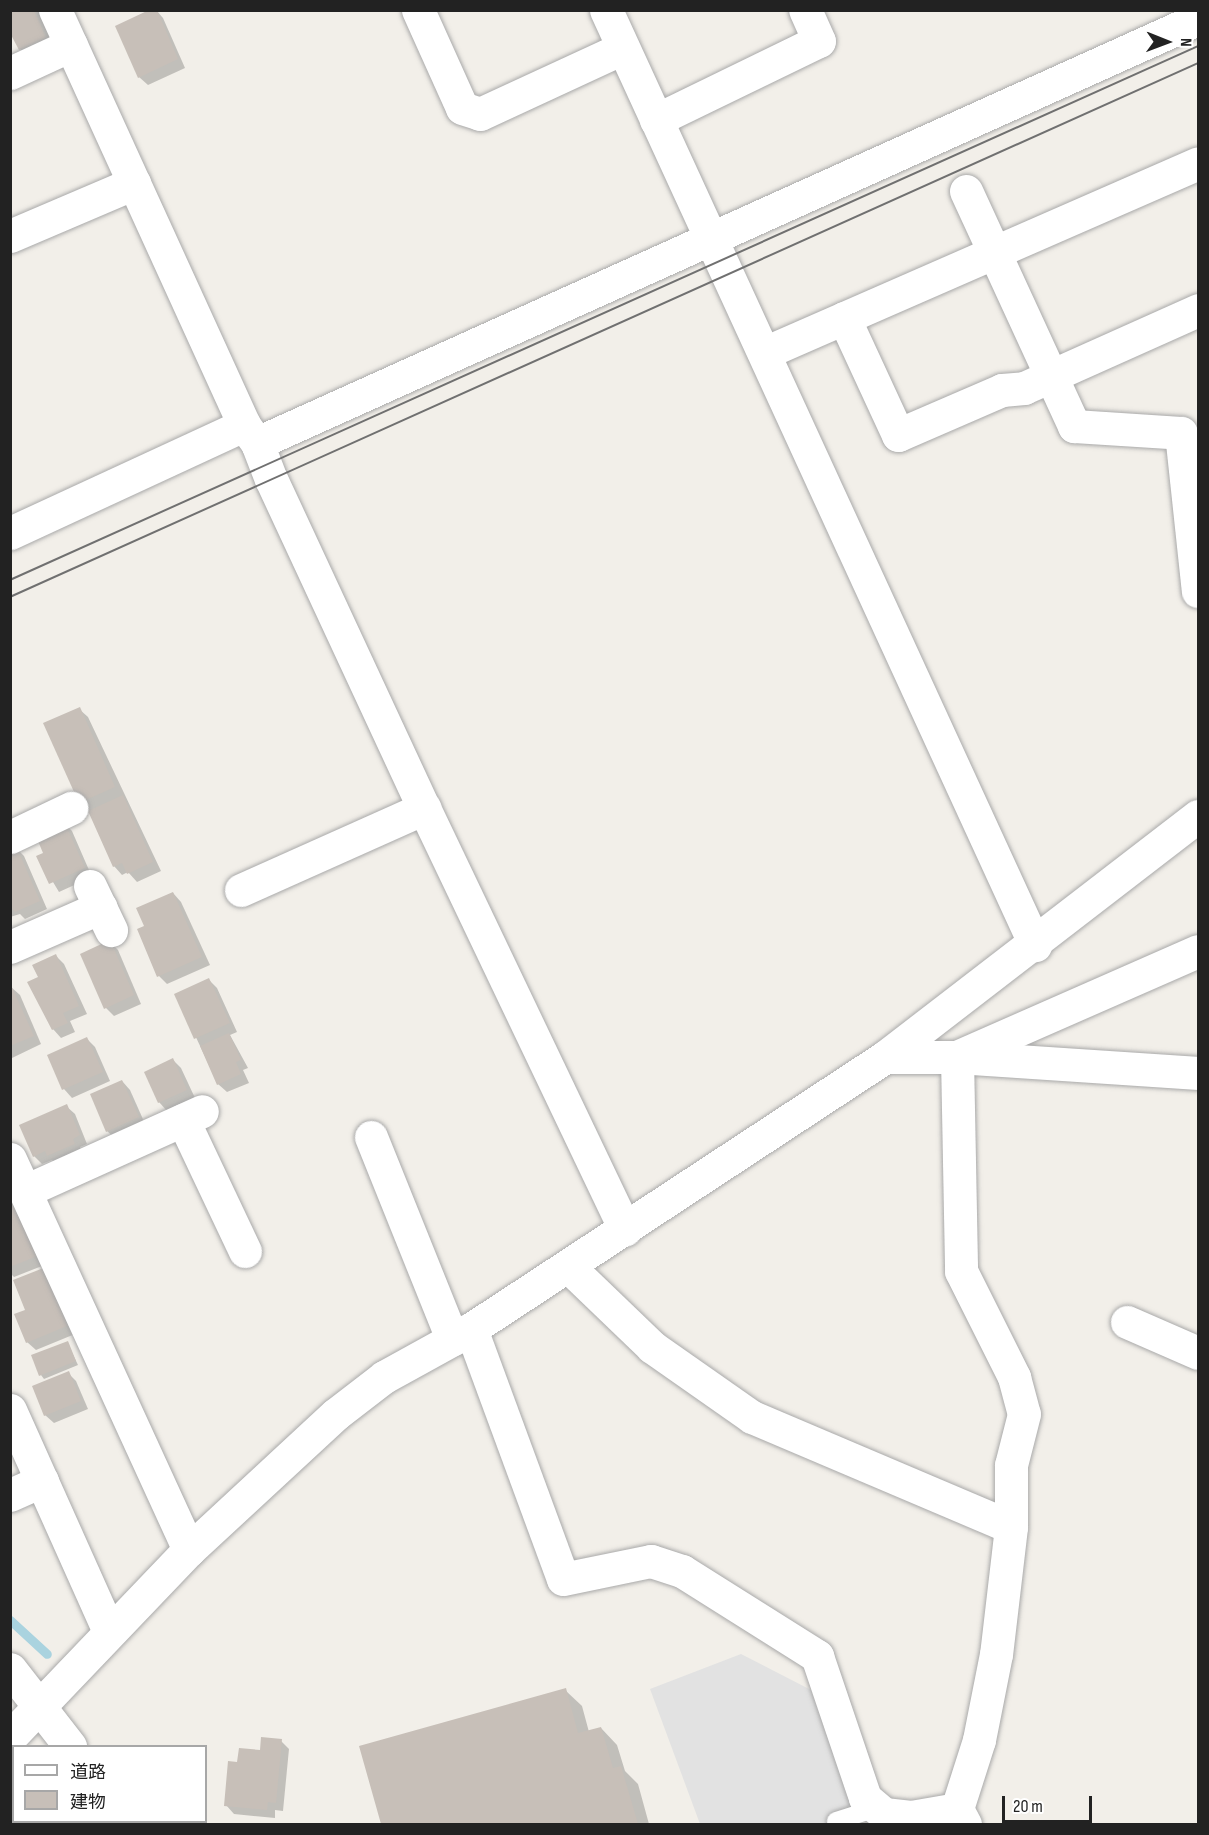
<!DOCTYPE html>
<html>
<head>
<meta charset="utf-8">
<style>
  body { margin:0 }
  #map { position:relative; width:1209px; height:1835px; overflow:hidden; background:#f2efe9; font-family:"Sofia Sans Condensed","Noto Sans JP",sans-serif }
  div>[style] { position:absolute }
  .parking>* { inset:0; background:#e2e2e2 }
  .shadow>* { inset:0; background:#0003 }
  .stream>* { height:9px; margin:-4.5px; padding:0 4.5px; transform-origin:4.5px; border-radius:4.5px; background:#aad3df }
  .building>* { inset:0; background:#c7bfb8 }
  .roads { filter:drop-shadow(0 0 2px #a9a9a9) drop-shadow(0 0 2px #a9a9a9) }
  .service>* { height:18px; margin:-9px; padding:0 9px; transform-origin:9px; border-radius:9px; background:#fff }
  .minor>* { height:33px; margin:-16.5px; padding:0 16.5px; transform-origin:16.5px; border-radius:16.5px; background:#fff }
  .tertiary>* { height:33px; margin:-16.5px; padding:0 16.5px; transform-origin:16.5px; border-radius:16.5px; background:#fff }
  .tram>* { height:1.5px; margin:-0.75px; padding:0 0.75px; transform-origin:0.75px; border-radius:0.75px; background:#707070 }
  span { translate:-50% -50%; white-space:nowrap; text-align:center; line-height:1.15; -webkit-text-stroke:5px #fff; paint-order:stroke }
  .frame { position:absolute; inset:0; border:12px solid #222; pointer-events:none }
  .legend { position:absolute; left:12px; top:1745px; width:195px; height:78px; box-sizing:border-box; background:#fff; border:2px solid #a7a7a7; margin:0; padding:8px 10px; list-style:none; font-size:18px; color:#222 }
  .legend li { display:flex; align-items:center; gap:12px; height:30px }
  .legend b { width:30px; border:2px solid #a7a7a7 }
  .north { position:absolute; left:1137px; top:12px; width:60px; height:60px; -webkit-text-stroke:4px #fff; paint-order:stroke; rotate:91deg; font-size:16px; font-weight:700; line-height:24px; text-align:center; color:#222 }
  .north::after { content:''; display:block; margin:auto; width:21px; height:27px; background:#222; clip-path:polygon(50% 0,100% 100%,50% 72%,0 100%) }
  .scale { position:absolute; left:1002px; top:1796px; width:90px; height:27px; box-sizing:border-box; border:3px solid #222; border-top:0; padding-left:8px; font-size:18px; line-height:21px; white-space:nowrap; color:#222; -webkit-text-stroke:4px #fff; paint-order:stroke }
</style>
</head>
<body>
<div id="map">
  <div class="parking">
    <i style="clip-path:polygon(741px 1654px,811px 1690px,861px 1824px,700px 1824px,650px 1689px)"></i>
  </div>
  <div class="shadow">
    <i style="clip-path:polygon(10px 10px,38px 10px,53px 46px,28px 58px,20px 49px)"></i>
    <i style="clip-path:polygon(156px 10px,163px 18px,185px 68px,148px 85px,139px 77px)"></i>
    <i style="clip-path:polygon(79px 709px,88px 717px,161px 871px,137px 882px,128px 872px,122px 875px,114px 866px,89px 810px,80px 802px)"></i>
    <i style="clip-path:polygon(64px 823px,72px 831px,92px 877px,59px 892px,38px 857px,45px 853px)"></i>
    <i style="clip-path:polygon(16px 848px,24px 856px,47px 909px,25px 919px,20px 914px,10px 917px,10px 850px)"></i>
    <i style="clip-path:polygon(173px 893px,181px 902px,210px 965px,167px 984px,159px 976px,146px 927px)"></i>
    <i style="clip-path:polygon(110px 942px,118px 950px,141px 1004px,114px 1016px,106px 1008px)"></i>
    <i style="clip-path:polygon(56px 956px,64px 964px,87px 1014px,70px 1021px,75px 1032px,61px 1038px,53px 1029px,40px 978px)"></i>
    <i style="clip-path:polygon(209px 980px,217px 988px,237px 1032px,230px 1035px,248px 1068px,243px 1070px,249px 1083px,227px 1092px,218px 1084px,176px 995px)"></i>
    <i style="clip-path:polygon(11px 987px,20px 995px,41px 1044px,12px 1058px)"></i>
    <i style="clip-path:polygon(87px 1039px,95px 1047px,110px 1081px,72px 1098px,64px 1089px,48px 1056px)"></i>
    <i style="clip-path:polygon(173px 1060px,181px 1068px,195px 1098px,167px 1111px,159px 1102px)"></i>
    <i style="clip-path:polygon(122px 1081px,130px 1090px,146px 1126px,116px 1139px,107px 1131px)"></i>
    <i style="clip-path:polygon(66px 1106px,75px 1114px,87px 1144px,80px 1147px,82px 1152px,56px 1164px,52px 1160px,42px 1164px,34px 1156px)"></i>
    <i style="clip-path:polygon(10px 1198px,47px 1264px,14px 1277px,10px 1273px)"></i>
    <i style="clip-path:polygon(46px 1268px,75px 1334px,36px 1350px,27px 1342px,27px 1311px)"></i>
    <i style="clip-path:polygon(67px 1342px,78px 1365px,44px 1379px,41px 1375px)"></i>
    <i style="clip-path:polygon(68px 1373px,76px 1381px,88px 1409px,54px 1423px,45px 1415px)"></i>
    <i style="clip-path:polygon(565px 1690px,582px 1706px,589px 1732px,601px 1728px,617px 1745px,625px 1771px,638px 1784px,649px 1824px,382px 1824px,361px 1747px)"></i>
    <i style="clip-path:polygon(281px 1741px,289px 1749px,283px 1811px,275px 1810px,275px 1818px,234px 1814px,226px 1805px,239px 1764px)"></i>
    <i style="clip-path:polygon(14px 1799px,14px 1818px,10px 1815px)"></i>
    <i style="clip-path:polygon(17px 1822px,67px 1822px,64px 1824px)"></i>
  </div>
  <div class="stream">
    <i style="left:10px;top:1620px;width:50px;rotate:42.6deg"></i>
  </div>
  <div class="building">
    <i style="clip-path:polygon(10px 10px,34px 10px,46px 38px,19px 50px,10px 33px)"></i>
    <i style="clip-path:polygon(149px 10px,157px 10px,178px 59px,138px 78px,115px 26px)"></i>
    <i style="clip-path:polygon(80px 707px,115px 787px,79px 803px,43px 723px)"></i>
    <i style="clip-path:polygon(123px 795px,153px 862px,127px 874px,122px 863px,113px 867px,88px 811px)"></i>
    <i style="clip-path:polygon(64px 821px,85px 868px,49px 884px,36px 856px,43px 853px,35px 834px)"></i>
    <i style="clip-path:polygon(16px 846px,40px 901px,15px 912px,10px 906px,10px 849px)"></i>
    <i style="clip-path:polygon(173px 892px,202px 957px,157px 977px,137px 929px,144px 926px,136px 908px)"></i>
    <i style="clip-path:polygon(110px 940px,134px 995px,104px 1009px,80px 954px)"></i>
    <i style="clip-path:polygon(56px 954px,79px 1006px,63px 1013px,68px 1023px,52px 1030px,27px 982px,38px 977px,32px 965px)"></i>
    <i style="clip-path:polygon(209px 978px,230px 1023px,194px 1039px,174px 994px)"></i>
    <i style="clip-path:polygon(10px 983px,34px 1036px,10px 1046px)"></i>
    <i style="clip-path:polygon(229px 1033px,241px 1060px,236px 1062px,241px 1074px,217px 1085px,200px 1046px)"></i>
    <i style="clip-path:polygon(87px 1037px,103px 1072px,62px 1090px,47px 1055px)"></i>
    <i style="clip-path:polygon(173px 1058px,187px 1090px,158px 1103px,144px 1072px)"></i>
    <i style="clip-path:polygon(122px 1080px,139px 1117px,106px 1132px,90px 1094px)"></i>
    <i style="clip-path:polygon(67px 1104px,80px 1135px,73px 1139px,75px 1144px,47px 1156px,45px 1151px,33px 1157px,19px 1125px)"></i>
    <i style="clip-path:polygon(10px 1196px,40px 1255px,10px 1267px)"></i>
    <i style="clip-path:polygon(46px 1267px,67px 1326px,26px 1343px,14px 1314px,25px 1310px,13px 1280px)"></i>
    <i style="clip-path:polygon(68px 1341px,76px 1361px,39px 1376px,31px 1355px)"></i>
    <i style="clip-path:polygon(69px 1371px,81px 1401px,44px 1416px,32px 1386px)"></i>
    <i style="clip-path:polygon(566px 1688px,578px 1733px,601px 1727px,613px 1768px,621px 1766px,638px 1824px,381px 1824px,359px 1746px)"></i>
    <i style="clip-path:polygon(261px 1737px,282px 1739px,276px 1803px,268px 1802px,267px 1810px,224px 1806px,228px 1761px,237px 1762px,239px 1748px,260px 1750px)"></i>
    <i style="clip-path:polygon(14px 1797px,14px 1819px,10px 1817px)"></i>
    <i style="clip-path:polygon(16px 1822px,51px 1822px,49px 1824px)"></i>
  </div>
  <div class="roads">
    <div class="service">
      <i style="left:836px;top:1821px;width:43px;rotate:-17.6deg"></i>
    </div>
    <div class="minor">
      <i style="left:55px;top:10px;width:456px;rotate:65.5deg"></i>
      <i style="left:244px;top:425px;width:22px;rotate:54deg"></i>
      <i style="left:257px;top:443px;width:39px;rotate:69deg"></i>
      <i style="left:271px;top:479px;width:363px;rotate:65.1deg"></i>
      <i style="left:424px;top:808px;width:467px;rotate:64.5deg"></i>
      <i style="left:418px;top:10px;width:107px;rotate:65.8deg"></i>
      <i style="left:462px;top:108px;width:19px;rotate:18deg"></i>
      <i style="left:480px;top:114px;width:157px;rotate:-24.8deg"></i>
      <i style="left:606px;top:10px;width:1029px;rotate:65.35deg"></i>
      <i style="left:10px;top:73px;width:67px;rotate:-24.7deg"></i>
      <i style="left:656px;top:120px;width:181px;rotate:-25.9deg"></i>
      <i style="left:819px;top:41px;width:34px;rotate:-114deg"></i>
      <i style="left:966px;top:191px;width:259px;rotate:65.3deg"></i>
      <i style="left:1074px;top:426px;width:107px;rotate:3.7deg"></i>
      <i style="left:1181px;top:433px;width:159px;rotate:83.9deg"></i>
      <i style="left:10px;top:236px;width:135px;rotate:-23.1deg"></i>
      <i style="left:844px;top:318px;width:129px;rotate:65.2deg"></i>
      <i style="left:898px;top:435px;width:113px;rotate:-23.4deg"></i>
      <i style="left:1002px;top:390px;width:22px;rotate:-5deg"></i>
      <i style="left:1024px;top:388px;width:191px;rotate:-24.1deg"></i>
      <i style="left:764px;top:353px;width:474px;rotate:-23.6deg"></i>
      <i style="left:257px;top:443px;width:1032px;rotate:-24.26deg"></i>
      <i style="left:10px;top:533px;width:258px;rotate:-24.8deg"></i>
      <i style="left:10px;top:837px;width:68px;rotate:-25.4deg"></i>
      <i style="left:90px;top:886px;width:49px;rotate:64.5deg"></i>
      <i style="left:241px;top:890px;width:201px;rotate:-24.1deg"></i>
      <i style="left:10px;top:947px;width:99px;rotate:-23.7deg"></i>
      <i style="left:961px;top:1055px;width:259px;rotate:-23.7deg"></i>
      <i style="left:885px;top:1057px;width:72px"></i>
      <i style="left:957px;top:1057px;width:242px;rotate:3.8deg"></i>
      <i style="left:957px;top:1057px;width:214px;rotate:88.9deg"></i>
      <i style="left:961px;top:1271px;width:119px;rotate:63.4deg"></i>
      <i style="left:1014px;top:1377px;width:38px;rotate:75deg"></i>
      <i style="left:1024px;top:1414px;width:53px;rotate:104.3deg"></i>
      <i style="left:1011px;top:1465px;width:62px;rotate:90deg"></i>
      <i style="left:1011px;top:1527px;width:128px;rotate:96.7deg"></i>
      <i style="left:996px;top:1654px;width:88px;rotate:101.2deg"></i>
      <i style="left:979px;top:1740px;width:72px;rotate:107.7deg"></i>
      <i style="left:957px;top:1809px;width:17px;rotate:62deg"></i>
      <i style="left:183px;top:1120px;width:145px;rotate:64.7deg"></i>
      <i style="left:371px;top:1137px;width:218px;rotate:68.1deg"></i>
      <i style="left:10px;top:1159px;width:430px;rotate:65.4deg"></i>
      <i style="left:25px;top:1191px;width:194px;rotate:-24.3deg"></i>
      <i style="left:569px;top:1267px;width:115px;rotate:43.9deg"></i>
      <i style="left:652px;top:1347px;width:122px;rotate:35deg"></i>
      <i style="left:752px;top:1417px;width:281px;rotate:23deg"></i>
      <i style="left:1127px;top:1322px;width:77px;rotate:23.6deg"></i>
      <i style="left:471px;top:1329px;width:266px;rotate:69.8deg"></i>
      <i style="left:563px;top:1579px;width:90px;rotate:-11.6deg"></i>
      <i style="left:651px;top:1561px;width:33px;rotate:18deg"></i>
      <i style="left:682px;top:1571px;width:160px;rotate:32.2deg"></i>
      <i style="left:817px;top:1656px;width:150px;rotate:71.3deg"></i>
      <i style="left:865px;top:1798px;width:25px;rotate:40deg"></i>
      <i style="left:884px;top:1814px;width:27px;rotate:6deg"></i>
      <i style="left:911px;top:1817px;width:47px;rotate:-9.9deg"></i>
      <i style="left:10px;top:1410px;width:242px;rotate:65.9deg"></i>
      <i style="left:10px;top:1495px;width:35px;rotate:-24deg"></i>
      <i style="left:10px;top:1669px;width:98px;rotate:52.1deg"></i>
      <i style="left:132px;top:1822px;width:4px;rotate:34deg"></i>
    </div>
    <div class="tertiary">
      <i style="left:10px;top:1737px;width:259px;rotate:-46.3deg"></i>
      <i style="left:189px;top:1550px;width:200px;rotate:-42.8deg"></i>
      <i style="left:336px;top:1414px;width:61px;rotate:-37.6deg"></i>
      <i style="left:384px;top:1377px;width:99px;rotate:-28.9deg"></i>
      <i style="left:471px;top:1329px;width:495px;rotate:-33.3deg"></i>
      <i style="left:885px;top:1057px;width:395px;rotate:-37.6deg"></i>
    </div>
  </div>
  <div class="tram">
    <i style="left:10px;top:580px;width:1302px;rotate:-24.2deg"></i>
    <i style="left:10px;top:597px;width:1302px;rotate:-24.2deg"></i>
  </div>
  <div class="frame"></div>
  <ul class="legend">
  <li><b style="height:8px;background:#fff"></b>道路</li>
  <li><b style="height:16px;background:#c7bfb8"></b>建物</li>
  </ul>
  <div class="north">N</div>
  <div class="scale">20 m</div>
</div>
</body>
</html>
